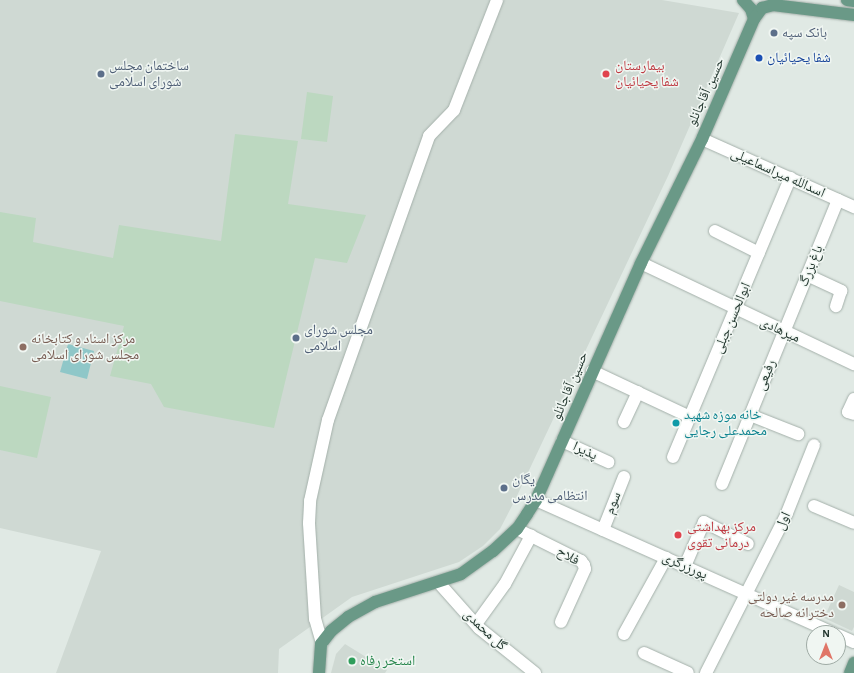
<!DOCTYPE html>
<html>
<head>
<meta charset="utf-8">
<style>
  body { margin:0 }
  #map { position:relative; width:854px; height:673px; overflow:hidden; background:#e0e9e4; font-family:"Alegreya Sans","Noto Naskh Arabic",sans-serif }
  div>[style] { position:absolute }
  .built>* { inset:0; background:#cfd9d3 }
  .green>* { inset:0; background:#bcd8c0 }
  .water>* { inset:0; background:#8fc7c8 }
  .roads { filter:drop-shadow(0 0 1px #a4b0aa) drop-shadow(0 0 1px #a4b0aa) }
  .minor>* { height:12px; margin:-6px; padding:0 6px; transform-origin:6px; border-radius:6px; background:#fff }
  .major>* { height:12px; margin:-6px; padding:0 6px; transform-origin:6px; border-radius:6px; background:#6a9987 }
  .dots>* { width:11px; height:11px; translate:-50% -50%; box-sizing:border-box; border:2px solid #f0f6f2; border-radius:50% }
  span { translate:-50% -50%; white-space:nowrap; text-align:center; line-height:1.15; -webkit-text-stroke:3px #f0f6f2; paint-order:stroke }
  .service-label { font-size:14px; color:#4e5e75 }
  .left { translate:0 -50%; text-align:left }
  .transit-label { font-size:14px; color:#164399 }
  .health-label { font-size:14px; color:#be3a42 }
  .street-label { font-size:14px; color:#23372f }
  .education-label { font-size:14px; color:#785e54 }
  .right { translate:-100% -50%; text-align:right }
  .culture-label { font-size:14px; color:#0d838f }
  .leisure-label { font-size:14px; color:#27864d }
  .north { position:absolute; left:806px; top:625px; width:40px; height:40px; box-sizing:border-box; background:#f0f6f2; border:1px solid #9eaaa4; border-radius:50%; rotate:0deg; font-size:11px; font-weight:700; line-height:16px; text-align:center; color:#23372f }
  .north::after { content:''; display:block; margin:auto; width:14px; height:18px; background:#e07567; clip-path:polygon(50% 0,100% 100%,50% 72%,0 100%) }
</style>
</head>
<body>
<div id="map">
  <div class="built">
    <i style="clip-path:polygon(0 0,662px 0,739px 13px,668px 176px,515px 500px,500px 529px,483px 546px,459px 562px,352px 597px,279px 649px,278px 673px,56px 673px,101px 551px,0 528px)"></i>
    <i style="clip-path:polygon(839px 585px,854px 592px,854px 627px,852px 631px,824px 618px)"></i>
    <i style="clip-path:polygon(345px 644px,387px 670px,385px 673px,331px 673px,336px 654px)"></i>
  </div>
  <div class="green">
    <i style="clip-path:polygon(307px 92px,333px 96px,327px 142px,301px 139px)"></i>
    <i style="clip-path:polygon(235px 134px,298px 141px,288px 204px,366px 215px,347px 263px,315px 258px,274px 428px,164px 407px,151px 384px,110px 376px,124px 326px,0 301px,0 212px,36px 218px,33px 242px,113px 258px,119px 225px,221px 241px)"></i>
    <i style="clip-path:polygon(0 386px,51px 397px,37px 458px,0 450px)"></i>
  </div>
  <div class="water">
    <i style="clip-path:polygon(68px 344px,94px 351px,87px 379px,60px 372px)"></i>
  </div>
  <div class="roads">
    <div class="minor">
      <i style="left:702px;top:139px;width:167px;rotate:24.1deg"></i>
      <i style="left:715px;top:231px;width:49px;rotate:26.6deg"></i>
      <i style="left:641px;top:263px;width:236px;rotate:25.4deg"></i>
      <i style="left:807px;top:275px;width:38px;rotate:25deg"></i>
      <i style="left:841px;top:291px;width:16px;rotate:108deg"></i>
      <i style="left:592px;top:371px;width:108px;rotate:25.1deg"></i>
      <i style="left:854px;top:399px;width:14px;rotate:115deg"></i>
      <i style="left:848px;top:412px;width:6px;rotate:18deg"></i>
      <i style="left:750px;top:415px;width:52px;rotate:21.6deg"></i>
      <i style="left:624px;top:422px;width:33px;rotate:-65deg"></i>
      <i style="left:562px;top:441px;width:51px;rotate:24.5deg"></i>
      <i style="left:673px;top:457px;width:303px;rotate:-67.2deg"></i>
      <i style="left:722px;top:484px;width:307px;rotate:-67.8deg"></i>
      <i style="left:536px;top:500px;width:326px;rotate:24.1deg"></i>
      <i style="left:814px;top:506px;width:43px;rotate:23deg"></i>
      <i style="left:517px;top:529px;width:72px;rotate:26.6deg"></i>
      <i style="left:581px;top:561px;width:5px;rotate:53deg"></i>
      <i style="left:584px;top:565px;width:4px;rotate:76deg"></i>
      <i style="left:585px;top:569px;width:58px;rotate:114.4deg"></i>
      <i style="left:603px;top:530px;width:57px;rotate:-68.4deg"></i>
      <i style="left:685px;top:566px;width:48px;rotate:-66.6deg"></i>
      <i style="left:704px;top:522px;width:49px;rotate:26.6deg"></i>
      <i style="left:439px;top:583px;width:60px;rotate:48.4deg"></i>
      <i style="left:479px;top:628px;width:72px;rotate:38.8deg"></i>
      <i style="left:476px;top:624px;width:49px;rotate:-54.1deg"></i>
      <i style="left:505px;top:584px;width:55px;rotate:-61.6deg"></i>
      <i style="left:624px;top:634px;width:87px;rotate:-61.1deg"></i>
      <i style="left:838px;top:635px;width:17px;rotate:24deg"></i>
      <i style="left:322px;top:643px;width:25px;rotate:-106deg"></i>
      <i style="left:315px;top:619px;width:96px;rotate:-93.6deg"></i>
      <i style="left:309px;top:523px;width:22px;rotate:-87deg"></i>
      <i style="left:310px;top:501px;width:83px;rotate:-77.5deg"></i>
      <i style="left:328px;top:420px;width:301px;rotate:-70.4deg"></i>
      <i style="left:429px;top:136px;width:36px;rotate:-46deg"></i>
      <i style="left:454px;top:110px;width:118px;rotate:-68.6deg"></i>
      <i style="left:644px;top:653px;width:48px;rotate:24.4deg"></i>
      <i style="left:706px;top:673px;width:179px;rotate:-63.1deg"></i>
      <i style="left:787px;top:513px;width:73px;rotate:-68.3deg"></i>
    </div>
    <div class="major">
      <i style="left:743px;top:0;width:12px;rotate:48deg"></i>
      <i style="left:751px;top:9px;width:10px;rotate:73deg"></i>
      <i style="left:847px;top:0;width:7px;rotate:8deg"></i>
      <i style="left:319px;top:673px;width:29px;rotate:-86deg"></i>
      <i style="left:321px;top:644px;width:16px;rotate:-52deg"></i>
      <i style="left:331px;top:631px;width:22px;rotate:-39deg"></i>
      <i style="left:348px;top:617px;width:31px;rotate:-29deg"></i>
      <i style="left:375px;top:602px;width:90px;rotate:-18deg"></i>
      <i style="left:461px;top:574px;width:39px;rotate:-36deg"></i>
      <i style="left:493px;top:551px;width:33px;rotate:-43deg"></i>
      <i style="left:517px;top:529px;width:18px;rotate:-56deg"></i>
      <i style="left:527px;top:514px;width:17px;rotate:-57deg"></i>
      <i style="left:536px;top:500px;width:259px;rotate:-66.1deg"></i>
      <i style="left:641px;top:263px;width:138px;rotate:-63.8deg"></i>
      <i style="left:702px;top:139px;width:131px;rotate:-66.6deg"></i>
      <i style="left:754px;top:19px;width:14px;rotate:-54deg"></i>
      <i style="left:762px;top:8px;width:11px;rotate:-15deg"></i>
      <i style="left:773px;top:5px;width:82px;rotate:7deg"></i>
      <i style="left:850px;top:673px;width:11px;rotate:-68deg"></i>
    </div>
  </div>
  <div class="dots">
    <i style="left:774px;top:33px;background:#5c6f8a"></i>
    <i style="left:759px;top:58px;background:#1a4fb4"></i>
    <i style="left:101px;top:74px;background:#5c6f8a"></i>
    <i style="left:606px;top:74px;background:#e0444e"></i>
    <i style="left:296px;top:338px;background:#5c6f8a"></i>
    <i style="left:23px;top:347px;background:#8d6e63"></i>
    <i style="left:676px;top:423px;background:#0f9aa8"></i>
    <i style="left:504px;top:488px;background:#5c6f8a"></i>
    <i style="left:678px;top:535px;background:#e0444e"></i>
    <i style="left:842px;top:605px;background:#8d6e63"></i>
    <i style="left:352px;top:661px;background:#2e9e5b"></i>
  </div>
  <div class="service-label">
    <span class="left" style="left:782px;top:33px">بانک سپه</span>
    <span class="left" style="left:109px;top:74px">ساختمان مجلس<br>شورای اسلامی</span>
    <span class="left" style="left:304px;top:338px">مجلس شورای<br>اسلامی</span>
    <span class="left" style="left:512px;top:488px">یگان<br>انتظامی مدرس</span>
  </div>
  <div class="transit-label">
    <span class="left" style="left:767px;top:58px">شفا یحیائیان</span>
  </div>
  <div class="health-label">
    <span class="left" style="left:615px;top:74px">بیمارستان<br>شفا یحیائیان</span>
    <span class="left" style="left:687px;top:535px">مرکز بهداشتی<br>درمانی تقوی</span>
  </div>
  <div class="street-label">
    <span style="left:706px;top:92px;rotate:-66deg">حسین آقاجانلو</span>
    <span style="left:778px;top:173px;rotate:24deg">اسدالله میراسماعیلی</span>
    <span style="left:811px;top:266px;rotate:-68deg">باغ بزرگ</span>
    <span style="left:732px;top:318px;rotate:-67deg">ابوالحسن جبلی</span>
    <span style="left:780px;top:330px;rotate:25deg">میرهادی</span>
    <span style="left:766px;top:375px;rotate:-68deg">رفیعی</span>
    <span style="left:570px;top:386px;rotate:-67deg">حسین آقاجانلو</span>
    <span style="left:585px;top:451px;rotate:25deg">پذیرا</span>
    <span style="left:613px;top:503px;rotate:-69deg">سوم</span>
    <span style="left:783px;top:521px;rotate:-65deg">اول</span>
    <span style="left:568px;top:556px;rotate:29deg">فلاح</span>
    <span style="left:685px;top:566px;rotate:24deg">پورزرگری</span>
    <span style="left:485px;top:630px;rotate:43deg">گل محمدی</span>
  </div>
  <div class="education-label">
    <span class="left" style="left:31px;top:347px">مرکز اسناد و کتابخانه<br>مجلس شورای اسلامی</span>
    <span class="right" style="left:834px;top:605px">مدرسه غیر دولتی<br>دخترانه صالحه</span>
  </div>
  <div class="culture-label">
    <span class="left" style="left:684px;top:423px">خانه موزه شهید<br>محمدعلی رجایی</span>
  </div>
  <div class="leisure-label">
    <span class="left" style="left:360px;top:661px">استخر رفاه</span>
  </div>
  <div class="north">N</div>
</div>
</body>
</html>
